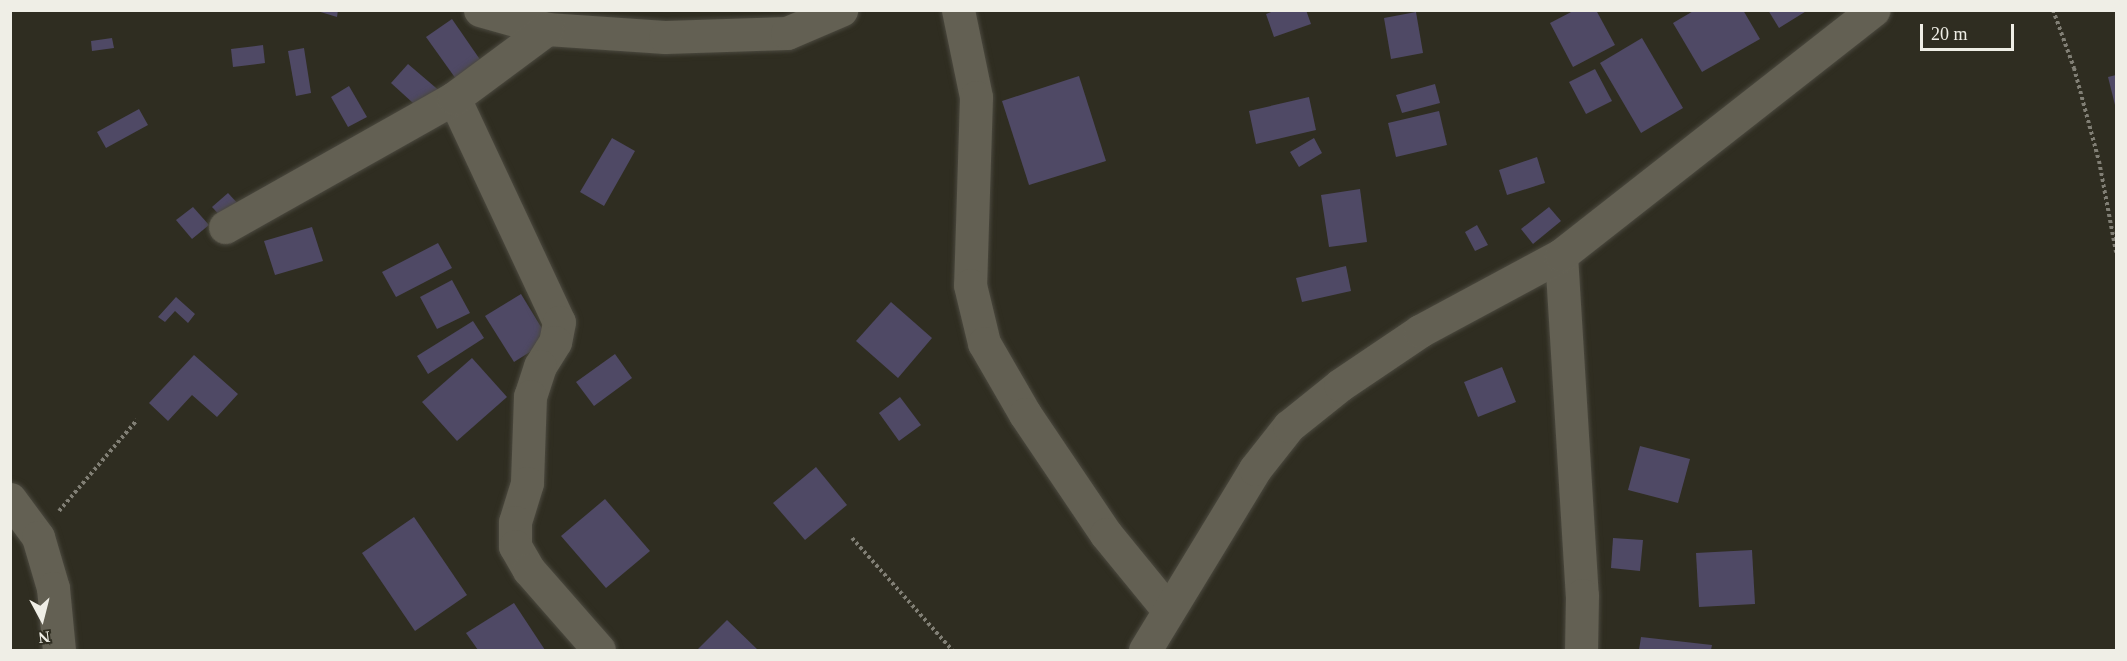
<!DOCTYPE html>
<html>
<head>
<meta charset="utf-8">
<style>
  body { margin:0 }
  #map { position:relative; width:2127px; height:661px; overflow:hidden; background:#2f2d21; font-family:Georgia,serif }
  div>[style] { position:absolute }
  .building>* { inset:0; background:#4f4965 }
  .path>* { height:4px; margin-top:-2px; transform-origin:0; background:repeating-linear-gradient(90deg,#817f75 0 3px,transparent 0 6px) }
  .roads { filter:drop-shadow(0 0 2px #4b493f) drop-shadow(0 0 2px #4b493f) }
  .minor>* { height:33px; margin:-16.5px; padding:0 16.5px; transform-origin:16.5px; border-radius:16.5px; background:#636053 }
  span { translate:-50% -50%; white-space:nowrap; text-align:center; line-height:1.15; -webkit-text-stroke:5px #2f2d21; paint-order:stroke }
  .frame { position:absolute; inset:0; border:12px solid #efeee6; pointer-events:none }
  .north { position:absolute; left:12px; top:589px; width:60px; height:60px; -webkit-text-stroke:4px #2f2d21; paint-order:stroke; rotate:173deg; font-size:16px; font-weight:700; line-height:24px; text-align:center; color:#efeee6 }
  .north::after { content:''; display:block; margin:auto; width:21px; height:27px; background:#efeee6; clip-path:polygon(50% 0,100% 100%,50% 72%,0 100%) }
  .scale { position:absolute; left:1920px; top:24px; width:94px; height:27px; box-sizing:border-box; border:3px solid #efeee6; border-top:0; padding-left:8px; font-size:18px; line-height:21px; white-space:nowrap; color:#efeee6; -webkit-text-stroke:4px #2f2d21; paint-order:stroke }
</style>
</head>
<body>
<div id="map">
  <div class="building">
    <i style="clip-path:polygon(314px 10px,338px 10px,337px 17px)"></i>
    <i style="clip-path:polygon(1277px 10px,1306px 10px,1311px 24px,1274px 37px,1266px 14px)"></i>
    <i style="clip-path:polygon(1575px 10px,1596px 10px,1615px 45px,1573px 67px,1550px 23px)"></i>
    <i style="clip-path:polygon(1695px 10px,1743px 10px,1760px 39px,1702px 72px,1673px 23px)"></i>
    <i style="clip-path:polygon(1768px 10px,1808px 10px,1779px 28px)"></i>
    <i style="clip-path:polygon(1416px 12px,1423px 53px,1391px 59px,1384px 18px)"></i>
    <i style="clip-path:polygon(452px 19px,481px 61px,456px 79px,426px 37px)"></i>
    <i style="clip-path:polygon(112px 38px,114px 48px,92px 51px,91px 41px)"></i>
    <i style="clip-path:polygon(1642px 38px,1683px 108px,1641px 133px,1600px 63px)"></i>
    <i style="clip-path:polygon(263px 45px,265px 63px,233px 67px,231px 49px)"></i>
    <i style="clip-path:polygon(304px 48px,311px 93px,296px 96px,288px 51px)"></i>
    <i style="clip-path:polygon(408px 64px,442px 93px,424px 113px,391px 83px)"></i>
    <i style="clip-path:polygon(1595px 69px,1612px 101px,1586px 114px,1569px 82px)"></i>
    <i style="clip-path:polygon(2116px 75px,2116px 109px,2108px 77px)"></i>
    <i style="clip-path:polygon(1079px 76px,1106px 161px,1029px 185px,1002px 101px)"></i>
    <i style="clip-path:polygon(1435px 84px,1440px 103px,1402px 113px,1396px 95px)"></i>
    <i style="clip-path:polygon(349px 86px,367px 117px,348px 127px,331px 97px)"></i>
    <i style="clip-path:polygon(1309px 97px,1316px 130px,1256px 144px,1249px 111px)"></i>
    <i style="clip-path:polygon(139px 109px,148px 125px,106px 148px,97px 132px)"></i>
    <i style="clip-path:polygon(1439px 111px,1447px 145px,1396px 157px,1388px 123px)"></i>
    <i style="clip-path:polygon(612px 138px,635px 151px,604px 206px,580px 192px)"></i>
    <i style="clip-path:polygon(1314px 138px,1322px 153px,1299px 167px,1290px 152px)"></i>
    <i style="clip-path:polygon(1537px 157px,1545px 183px,1507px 195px,1499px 170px)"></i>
    <i style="clip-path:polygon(1360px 189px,1367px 242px,1329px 247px,1321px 195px)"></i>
    <i style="clip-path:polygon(228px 193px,241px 207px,225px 221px,212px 207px)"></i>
    <i style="clip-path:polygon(193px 207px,209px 225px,192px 239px,176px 220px)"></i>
    <i style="clip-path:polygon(1549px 207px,1561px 221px,1533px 244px,1521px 229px)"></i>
    <i style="clip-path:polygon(1477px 225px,1488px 245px,1475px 251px,1465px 232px)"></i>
    <i style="clip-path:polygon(312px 227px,323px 261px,275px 275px,264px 241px)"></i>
    <i style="clip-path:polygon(438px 243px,452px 268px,396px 297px,382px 272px)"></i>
    <i style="clip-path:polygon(1346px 266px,1351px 291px,1302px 302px,1296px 278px)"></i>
    <i style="clip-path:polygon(452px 280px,470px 313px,437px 329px,420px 297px)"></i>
    <i style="clip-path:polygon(521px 294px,549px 340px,514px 362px,485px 316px)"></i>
    <i style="clip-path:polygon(176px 297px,195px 314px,188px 323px,175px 311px,165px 322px,158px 317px)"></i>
    <i style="clip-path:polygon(891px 302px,932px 338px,898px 378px,856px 341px)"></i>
    <i style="clip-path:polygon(473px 321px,484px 338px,428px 374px,417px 356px)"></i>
    <i style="clip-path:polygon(615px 354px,632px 378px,594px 406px,576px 382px)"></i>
    <i style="clip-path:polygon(194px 355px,238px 394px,217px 417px,192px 395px,168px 421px,149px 403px)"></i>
    <i style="clip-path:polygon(472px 358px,507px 397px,457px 441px,422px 402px)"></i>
    <i style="clip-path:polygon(1502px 367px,1516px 402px,1478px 417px,1464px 382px)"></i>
    <i style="clip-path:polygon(900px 397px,921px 425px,899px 441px,879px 413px)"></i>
    <i style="clip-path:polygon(1640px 446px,1690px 459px,1678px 503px,1628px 490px)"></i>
    <i style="clip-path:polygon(816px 467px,847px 505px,805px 540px,773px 503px)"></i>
    <i style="clip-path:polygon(605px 499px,650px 551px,606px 588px,561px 536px)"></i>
    <i style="clip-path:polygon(414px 517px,467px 595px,415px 631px,362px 553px)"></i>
    <i style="clip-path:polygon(1613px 538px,1643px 540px,1640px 571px,1611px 568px)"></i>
    <i style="clip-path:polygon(1752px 550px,1755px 604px,1699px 607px,1696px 553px)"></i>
    <i style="clip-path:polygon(514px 603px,545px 650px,478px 650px,466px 633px)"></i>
    <i style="clip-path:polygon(727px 620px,758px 650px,697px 650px)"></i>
    <i style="clip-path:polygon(1641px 637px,1712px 645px,1711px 650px,1639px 650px)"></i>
  </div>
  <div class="path">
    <i style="left:2053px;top:10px;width:62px;rotate:70.1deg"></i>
    <i style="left:2074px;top:68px;width:96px;rotate:75deg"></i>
    <i style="left:2099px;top:161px;width:93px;rotate:79.4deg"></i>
    <i style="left:59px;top:511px;width:120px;rotate:-49.4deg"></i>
    <i style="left:852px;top:538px;width:150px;rotate:48.2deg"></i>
  </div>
  <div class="roads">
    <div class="minor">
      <i style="left:480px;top:10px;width:70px;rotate:15.8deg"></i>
      <i style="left:547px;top:29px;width:118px;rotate:3.9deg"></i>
      <i style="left:665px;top:37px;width:122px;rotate:-1.9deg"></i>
      <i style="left:787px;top:33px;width:59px;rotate:-23.1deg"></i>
      <i style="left:958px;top:10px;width:89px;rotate:78.3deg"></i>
      <i style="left:976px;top:97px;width:188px;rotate:91.8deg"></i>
      <i style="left:970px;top:285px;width:60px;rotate:76.4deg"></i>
      <i style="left:984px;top:343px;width:82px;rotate:60deg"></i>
      <i style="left:1025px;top:414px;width:145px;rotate:56deg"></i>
      <i style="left:1106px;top:534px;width:98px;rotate:50.8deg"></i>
      <i style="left:454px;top:98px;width:247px;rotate:64.9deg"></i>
      <i style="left:559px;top:322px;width:20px;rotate:101deg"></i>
      <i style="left:555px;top:342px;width:28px;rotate:122deg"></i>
      <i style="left:540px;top:366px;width:32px;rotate:108deg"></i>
      <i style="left:530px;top:396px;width:87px;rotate:92deg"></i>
      <i style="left:527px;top:483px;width:41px;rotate:107.1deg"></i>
      <i style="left:515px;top:522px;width:24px;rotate:90deg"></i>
      <i style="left:515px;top:546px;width:28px;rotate:60deg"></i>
      <i style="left:529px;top:570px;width:106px;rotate:48.8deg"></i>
      <i style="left:225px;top:227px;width:263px;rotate:-29.4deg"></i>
      <i style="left:454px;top:98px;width:116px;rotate:-36.6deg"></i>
      <i style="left:1561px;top:255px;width:341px;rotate:86.5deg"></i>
      <i style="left:1582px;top:595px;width:55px;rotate:91deg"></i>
      <i style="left:10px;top:499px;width:47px;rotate:53.6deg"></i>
      <i style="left:38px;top:537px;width:53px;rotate:73.6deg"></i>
      <i style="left:53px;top:588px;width:62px;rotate:84.5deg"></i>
      <i style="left:1145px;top:650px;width:212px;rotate:-58.7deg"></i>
      <i style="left:1255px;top:469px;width:55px;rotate:-51.7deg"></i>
      <i style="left:1289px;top:426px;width:65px;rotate:-38.8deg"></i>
      <i style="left:1340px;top:385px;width:97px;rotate:-34deg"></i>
      <i style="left:1420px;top:331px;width:160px;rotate:-28.3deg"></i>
      <i style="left:1561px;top:255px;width:397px;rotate:-38.1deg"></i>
    </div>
  </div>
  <div class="frame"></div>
  <div class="north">N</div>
  <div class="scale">20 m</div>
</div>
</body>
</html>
